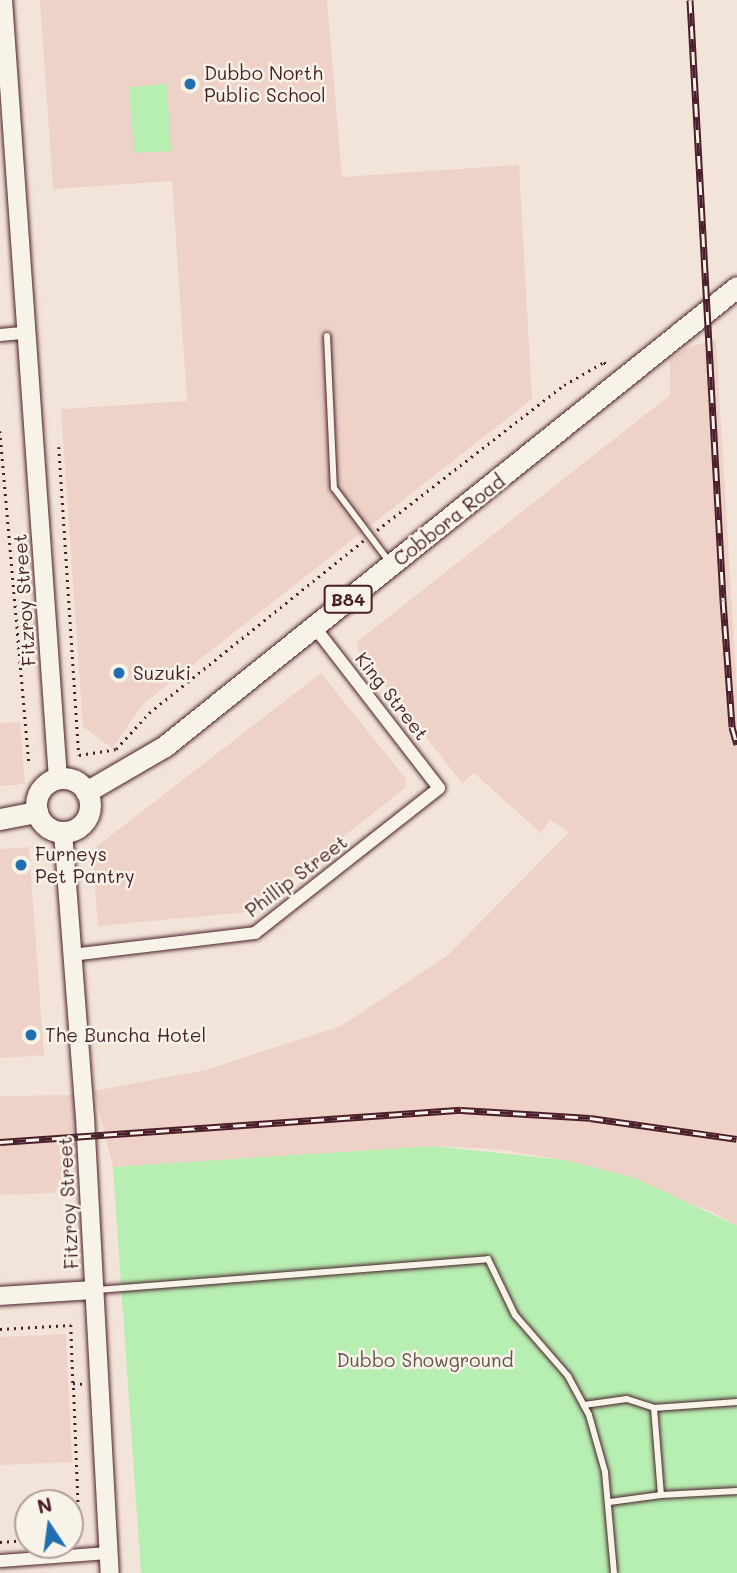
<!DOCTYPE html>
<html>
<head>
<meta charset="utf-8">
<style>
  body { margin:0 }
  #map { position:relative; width:737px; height:1573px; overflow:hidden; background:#f3e4d9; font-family:Mali,sans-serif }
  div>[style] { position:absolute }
  .built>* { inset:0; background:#eed2c7 }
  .green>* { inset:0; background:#b7eeb1 }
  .path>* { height:2.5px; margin-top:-1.25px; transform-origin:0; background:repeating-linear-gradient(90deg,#4a1f2b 0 2px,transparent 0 7px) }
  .roads { filter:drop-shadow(0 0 2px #4a1f2b) drop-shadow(0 0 2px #4a1f2b) }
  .lane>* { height:6px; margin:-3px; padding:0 3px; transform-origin:3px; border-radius:3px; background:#f7f3e8 }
  .street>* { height:12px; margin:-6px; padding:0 6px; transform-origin:6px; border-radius:6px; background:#f7f3e8 }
  .secondary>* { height:18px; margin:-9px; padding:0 9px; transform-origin:9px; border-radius:9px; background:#f7f3e8 }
  .primary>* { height:21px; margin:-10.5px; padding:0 10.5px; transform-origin:10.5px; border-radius:10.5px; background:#f7f3e8 }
  .primary>.ring { margin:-10.5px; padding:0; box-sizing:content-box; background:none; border:21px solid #f7f3e8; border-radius:50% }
  .rail>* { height:7px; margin-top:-3.5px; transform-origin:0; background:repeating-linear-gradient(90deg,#f7f3e8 0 13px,#4a1f2b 0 26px); box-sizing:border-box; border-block:2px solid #4a1f2b }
  .dots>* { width:19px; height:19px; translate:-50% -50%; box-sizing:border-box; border:4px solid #f7f3e8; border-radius:50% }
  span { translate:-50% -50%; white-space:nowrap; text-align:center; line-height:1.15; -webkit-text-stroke:5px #f7f3e8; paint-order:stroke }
  .shield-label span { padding:2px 5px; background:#f7f3e8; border:2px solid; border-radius:5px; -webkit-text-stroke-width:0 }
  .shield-label { font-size:18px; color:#4a1f2b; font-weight:700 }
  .poi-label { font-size:19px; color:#4a1f2b }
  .left { translate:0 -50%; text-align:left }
  .street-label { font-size:19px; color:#4a1f2b }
  .park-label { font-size:19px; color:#65534c }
  .north { position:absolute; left:14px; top:1489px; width:70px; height:70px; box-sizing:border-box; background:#f7f3e8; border:2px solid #b29e9c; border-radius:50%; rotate:347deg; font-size:19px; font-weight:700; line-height:28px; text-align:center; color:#4a1f2b }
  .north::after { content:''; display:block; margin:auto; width:24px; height:32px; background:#1f6fb2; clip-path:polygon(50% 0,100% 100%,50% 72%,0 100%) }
</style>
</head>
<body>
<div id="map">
  <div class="built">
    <i style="clip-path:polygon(40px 0,327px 0,342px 177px,519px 165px,532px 399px,144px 703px,112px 748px,83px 727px,61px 409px,187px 401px,172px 181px,53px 189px)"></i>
    <i style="clip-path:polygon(716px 340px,737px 693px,737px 1226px,708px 1210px,565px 1160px,495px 1149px,433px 1146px,113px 1167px,94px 1091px,206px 1070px,341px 1026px,448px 955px,569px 832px,550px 820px,541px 833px,474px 773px,462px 783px,358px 651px,357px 642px,670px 395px,670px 359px,689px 347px)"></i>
    <i style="clip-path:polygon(321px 673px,406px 779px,405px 788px,248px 912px,98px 926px,92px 850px)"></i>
    <i style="clip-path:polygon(20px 722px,25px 784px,0 786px,0 723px)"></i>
    <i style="clip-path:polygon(29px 847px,44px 1055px,0 1058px,0 849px)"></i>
    <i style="clip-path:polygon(74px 1095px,77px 1157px,54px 1193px,0 1195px,0 1096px)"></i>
    <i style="clip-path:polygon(66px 1334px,72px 1462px,0 1465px,0 1337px)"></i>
  </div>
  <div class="green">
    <i style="clip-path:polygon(167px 84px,171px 151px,134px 153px,129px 87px)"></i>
    <i style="clip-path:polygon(433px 1146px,565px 1160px,635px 1178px,737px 1226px,737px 1573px,141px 1573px,113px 1167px)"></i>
  </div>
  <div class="path">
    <i style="left:0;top:431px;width:331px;rotate:85deg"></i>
    <i style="left:59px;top:447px;width:309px;rotate:86.3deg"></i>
    <i style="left:79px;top:755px;width:37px;rotate:-9deg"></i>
    <i style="left:116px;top:749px;width:49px;rotate:-47.5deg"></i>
    <i style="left:149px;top:713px;width:275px;rotate:-38.8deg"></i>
    <i style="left:377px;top:530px;width:237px;rotate:-37.8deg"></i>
    <i style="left:564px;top:385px;width:46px;rotate:-29.9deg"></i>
    <i style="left:604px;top:362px;width:7px;rotate:45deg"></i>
    <i style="left:0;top:1329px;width:71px;rotate:-3.2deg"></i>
    <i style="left:71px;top:1325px;width:58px;rotate:88deg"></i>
    <i style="left:73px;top:1383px;width:11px;rotate:5deg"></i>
    <i style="left:70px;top:1538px;width:9px;rotate:-6deg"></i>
    <i style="left:79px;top:1537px;width:154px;rotate:-92.2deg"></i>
    <i style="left:0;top:1542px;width:28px;rotate:-4deg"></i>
  </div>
  <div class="roads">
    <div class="lane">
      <i style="left:327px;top:336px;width:152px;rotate:87.4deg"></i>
      <i style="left:334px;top:488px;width:90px;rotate:53.1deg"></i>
      <i style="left:97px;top:1290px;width:392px;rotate:-4.5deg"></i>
      <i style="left:488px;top:1259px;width:62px;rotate:64.3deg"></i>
      <i style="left:515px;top:1315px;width:81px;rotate:49deg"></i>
      <i style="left:568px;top:1376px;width:44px;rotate:61.7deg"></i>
      <i style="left:589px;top:1415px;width:59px;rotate:74.3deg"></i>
      <i style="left:605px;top:1472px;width:101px;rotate:84.9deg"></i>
      <i style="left:584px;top:1405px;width:43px;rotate:-7.9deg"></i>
      <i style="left:627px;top:1399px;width:28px;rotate:18deg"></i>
      <i style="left:654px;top:1408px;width:87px;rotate:85.4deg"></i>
      <i style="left:661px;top:1495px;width:52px;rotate:172.3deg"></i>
      <i style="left:654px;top:1408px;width:83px;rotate:-4.1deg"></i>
      <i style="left:661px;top:1495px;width:76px;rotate:-3deg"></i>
    </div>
    <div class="street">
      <i style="left:0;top:335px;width:25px;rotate:-5deg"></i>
      <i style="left:71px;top:955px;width:185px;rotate:-6.8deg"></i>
      <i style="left:255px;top:933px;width:234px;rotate:-38.2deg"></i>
      <i style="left:439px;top:788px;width:205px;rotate:-127.7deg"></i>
      <i style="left:0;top:1561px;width:109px;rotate:-4.2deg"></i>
    </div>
    <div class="secondary">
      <i style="left:3px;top:0;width:780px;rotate:85.96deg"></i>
      <i style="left:63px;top:832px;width:286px;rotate:85.6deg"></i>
      <i style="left:85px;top:1117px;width:457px;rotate:86.9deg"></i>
      <i style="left:0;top:1296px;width:92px;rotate:-3.7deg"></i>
    </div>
    <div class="primary">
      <i class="ring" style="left:36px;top:778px;width:33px;height:33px"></i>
      <i style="left:86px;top:792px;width:91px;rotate:-30.2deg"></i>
      <i style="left:165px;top:746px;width:733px;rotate:-38.75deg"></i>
      <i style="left:0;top:819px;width:38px;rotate:-11deg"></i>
    </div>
  </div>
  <div class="rail">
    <i style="left:690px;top:0;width:601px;rotate:86.85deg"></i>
    <i style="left:723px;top:600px;width:127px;rotate:85.9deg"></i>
    <i style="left:732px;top:727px;width:18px;rotate:74deg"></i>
    <i style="left:0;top:1142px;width:462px;rotate:-4deg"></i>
    <i style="left:461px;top:1110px;width:129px;rotate:3.5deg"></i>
    <i style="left:590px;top:1118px;width:148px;rotate:8.1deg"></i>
  </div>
  <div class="dots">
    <i style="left:190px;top:84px;background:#1f6fb2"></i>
    <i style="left:119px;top:673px;background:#1f6fb2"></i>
    <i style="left:21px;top:865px;background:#1f6fb2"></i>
    <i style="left:31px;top:1035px;background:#1f6fb2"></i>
  </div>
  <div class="shield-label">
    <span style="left:348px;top:599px">B84</span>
  </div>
  <div class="poi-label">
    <span class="left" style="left:204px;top:84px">Dubbo North<br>Public School</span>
    <span class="left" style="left:133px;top:673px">Suzuki</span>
    <span class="left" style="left:35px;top:865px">Furneys<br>Pet Pantry</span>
    <span class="left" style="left:45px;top:1035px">The Buncha Hotel</span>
  </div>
  <div class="street-label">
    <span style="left:449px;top:520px;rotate:-38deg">Cobbora Road</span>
    <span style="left:24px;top:600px;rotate:-94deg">Fitzroy Street</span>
    <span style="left:392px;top:696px;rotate:52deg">King Street</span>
    <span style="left:296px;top:876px;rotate:-37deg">Phillip Street</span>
    <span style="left:68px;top:1203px;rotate:-93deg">Fitzroy Street</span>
  </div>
  <div class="park-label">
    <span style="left:425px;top:1360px">Dubbo Showground</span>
  </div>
  <div class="north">N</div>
</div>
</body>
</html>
